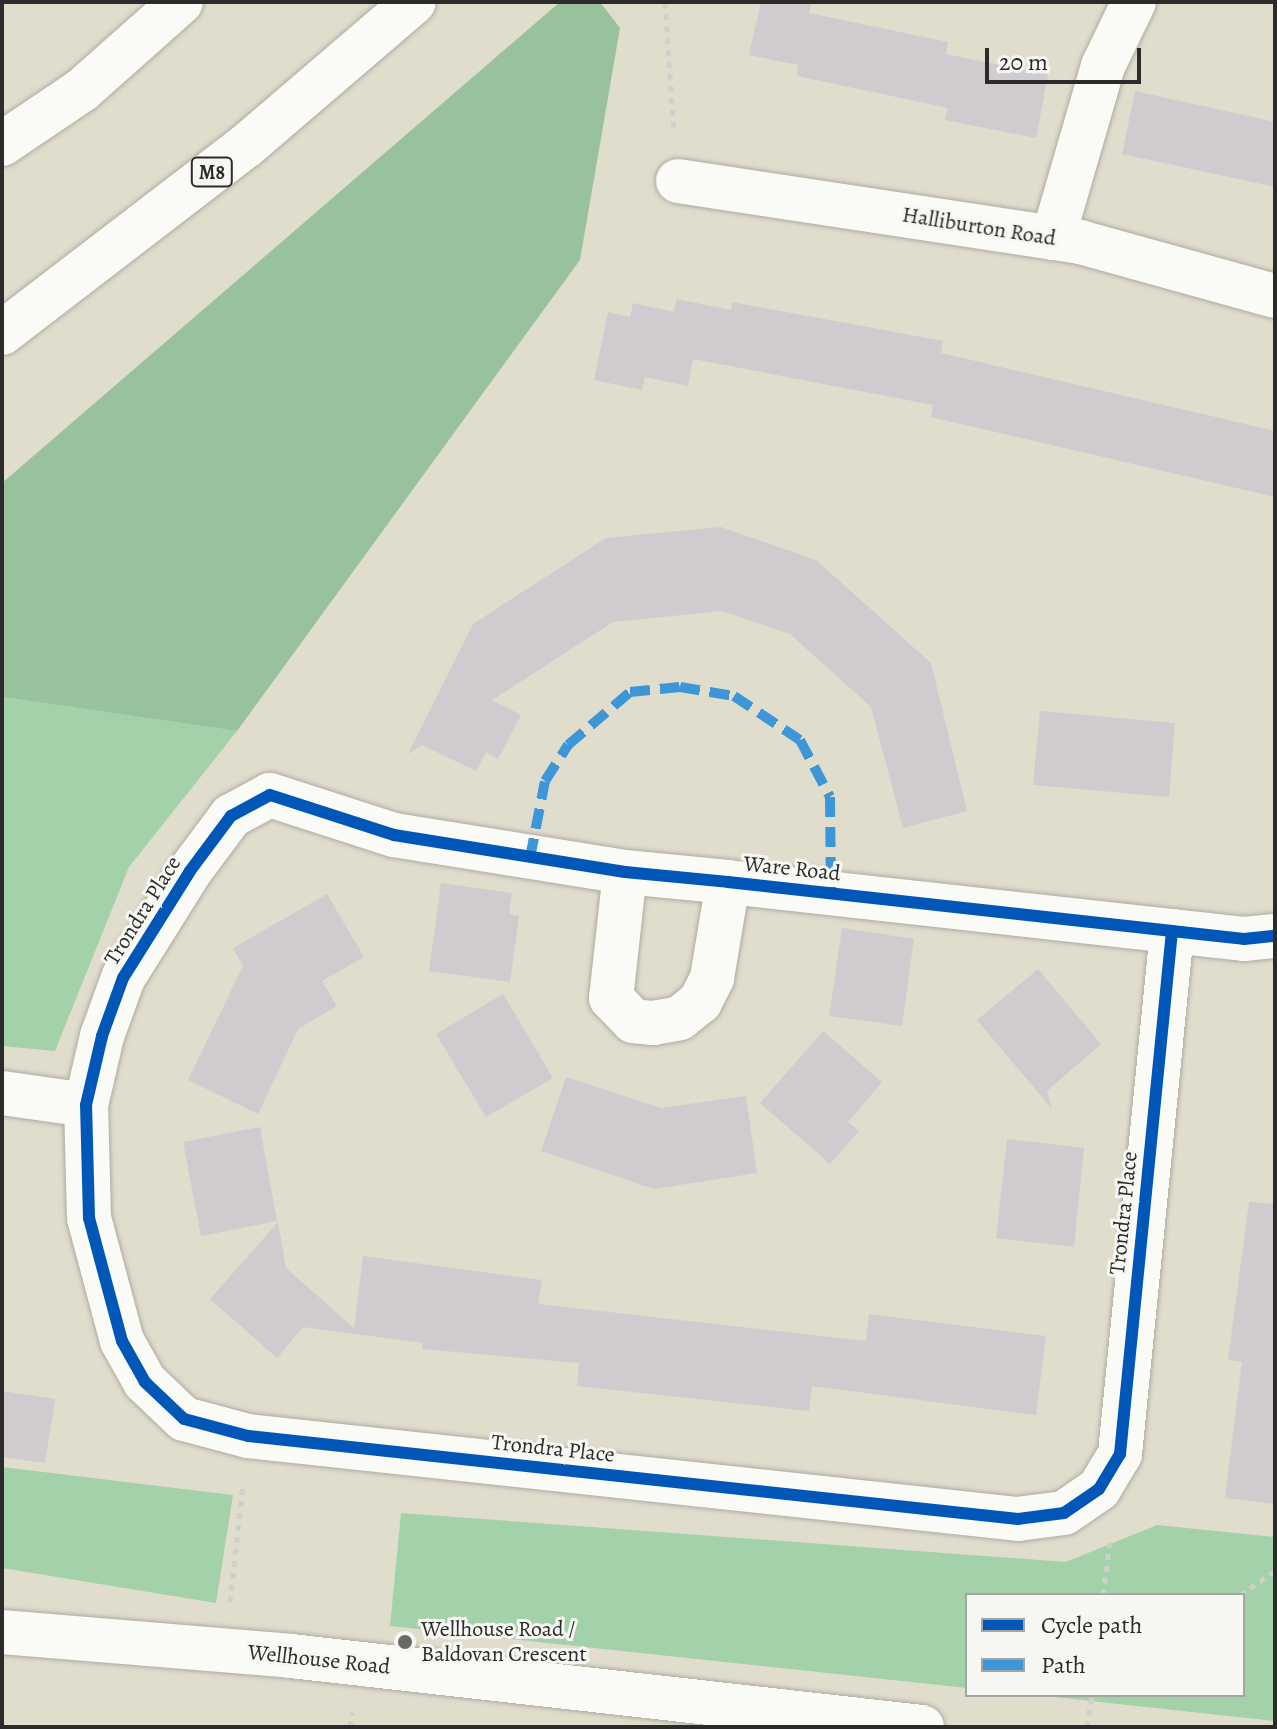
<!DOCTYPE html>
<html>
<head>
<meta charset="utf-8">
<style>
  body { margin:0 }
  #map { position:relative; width:1277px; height:1729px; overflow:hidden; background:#e1ddcc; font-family:Alegreya,serif }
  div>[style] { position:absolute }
  .green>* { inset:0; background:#a3d1a9 }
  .forest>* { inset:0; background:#98c29e }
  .building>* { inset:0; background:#cfcbce }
  .path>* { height:5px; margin-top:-2.5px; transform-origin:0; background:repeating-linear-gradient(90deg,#d1cfcb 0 6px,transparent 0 12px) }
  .roads { filter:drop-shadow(0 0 2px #aeaba1) drop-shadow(0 0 2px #aeaba1) }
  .street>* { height:44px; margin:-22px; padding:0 22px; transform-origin:22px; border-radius:22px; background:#fafaf7 }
  .secondary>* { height:44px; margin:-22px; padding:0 22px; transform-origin:22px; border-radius:22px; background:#fafaf7 }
  .highway>* { height:44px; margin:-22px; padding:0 22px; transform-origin:22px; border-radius:22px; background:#fafaf7 }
  .quiet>* { height:10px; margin-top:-5px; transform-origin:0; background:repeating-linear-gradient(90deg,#3c96d7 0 20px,transparent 0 30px) }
  .cycleway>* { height:12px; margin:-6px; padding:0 6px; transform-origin:6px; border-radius:6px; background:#0057b8 }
  .dots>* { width:22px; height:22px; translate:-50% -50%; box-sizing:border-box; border:4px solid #f6f6f2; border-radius:50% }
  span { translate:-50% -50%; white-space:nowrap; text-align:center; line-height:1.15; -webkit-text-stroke:6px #f6f6f2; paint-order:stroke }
  .shield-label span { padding:2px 6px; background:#f6f6f2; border:2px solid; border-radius:6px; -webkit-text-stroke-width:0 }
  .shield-label { font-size:20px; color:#2b2b2b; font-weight:700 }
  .street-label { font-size:22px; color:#2b2b2b }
  .poi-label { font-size:22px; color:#2b2b2b }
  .left { translate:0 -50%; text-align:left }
  .frame { position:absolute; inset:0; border:4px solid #2b2b2b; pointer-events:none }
  .legend { position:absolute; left:965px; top:1593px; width:280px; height:104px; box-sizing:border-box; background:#f6f6f2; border:2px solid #a5a5a2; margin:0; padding:10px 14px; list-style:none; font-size:24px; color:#2b2b2b }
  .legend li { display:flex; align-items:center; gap:16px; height:40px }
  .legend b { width:40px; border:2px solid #a5a5a2 }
  .scale { position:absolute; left:985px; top:48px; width:156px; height:36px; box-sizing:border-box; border:4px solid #2b2b2b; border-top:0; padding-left:10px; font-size:24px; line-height:28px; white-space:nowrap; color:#2b2b2b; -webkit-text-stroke:6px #f6f6f2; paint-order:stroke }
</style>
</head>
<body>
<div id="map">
  <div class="green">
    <i style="clip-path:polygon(2px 697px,237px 731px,129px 867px,55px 1051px,2px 1046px)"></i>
    <i style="clip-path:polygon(2px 1467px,233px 1495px,216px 1603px,2px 1568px)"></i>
    <i style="clip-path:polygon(401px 1513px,1066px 1562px,1157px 1525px,1275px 1537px,1275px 1721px,1036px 1695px,1243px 1695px,1243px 1595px,967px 1595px,967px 1688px,390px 1626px)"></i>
  </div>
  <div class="forest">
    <i style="clip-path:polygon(560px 2px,600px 2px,620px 28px,580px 260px,237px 731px,2px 697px,2px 483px)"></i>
  </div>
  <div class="building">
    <i style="clip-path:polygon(761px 2px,812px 2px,809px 13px,948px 42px,946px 54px,1048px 75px,1036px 138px,945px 120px,948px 108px,797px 76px,798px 65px,749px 55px)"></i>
    <i style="clip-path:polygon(1135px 91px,1275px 122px,1275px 187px,1122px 154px)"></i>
    <i style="clip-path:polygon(677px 299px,731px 310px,732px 302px,943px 341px,941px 353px,1275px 431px,1275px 497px,931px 417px,933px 405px,693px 359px,688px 386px,645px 377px,642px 390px,594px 380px,608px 312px,630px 317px,633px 303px,674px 312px)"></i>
    <i style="clip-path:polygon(721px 527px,816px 560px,931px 663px,967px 811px,903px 828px,871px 707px,790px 634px,722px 611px,613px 622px,492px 700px,521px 715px,498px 759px,486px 752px,476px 771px,422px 745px,408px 754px,473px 624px,606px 538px)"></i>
    <i style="clip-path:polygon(1040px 711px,1175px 723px,1169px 797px,1033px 785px)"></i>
    <i style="clip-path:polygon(441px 883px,512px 893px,509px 914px,519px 916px,510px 982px,429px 971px)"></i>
    <i style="clip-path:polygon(327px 894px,364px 957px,322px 981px,337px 1006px,298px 1029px,258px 1114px,188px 1080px,243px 966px,233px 948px)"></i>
    <i style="clip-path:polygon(842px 928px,914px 939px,902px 1026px,829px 1016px)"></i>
    <i style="clip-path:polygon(1038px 969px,1101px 1044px,1047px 1091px,1052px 1109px,977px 1020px)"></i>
    <i style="clip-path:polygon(503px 994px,553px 1078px,486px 1117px,436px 1034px)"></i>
    <i style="clip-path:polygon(823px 1031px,882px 1082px,848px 1122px,859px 1131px,830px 1164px,760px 1103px)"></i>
    <i style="clip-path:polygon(566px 1077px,661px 1108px,746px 1096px,757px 1173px,654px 1189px,541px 1151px)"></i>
    <i style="clip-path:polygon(260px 1127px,277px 1221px,201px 1236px,183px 1142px)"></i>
    <i style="clip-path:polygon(1007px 1139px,1084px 1148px,1074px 1247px,996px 1238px)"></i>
    <i style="clip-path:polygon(1249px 1202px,1275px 1204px,1275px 1504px,1225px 1498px,1242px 1362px,1228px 1360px)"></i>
    <i style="clip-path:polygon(278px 1222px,286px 1268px,354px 1328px,363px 1256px,542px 1280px,538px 1304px,866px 1341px,869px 1314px,1046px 1336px,1036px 1415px,812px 1386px,809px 1411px,577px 1386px,579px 1363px,422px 1349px,423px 1343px,303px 1327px,277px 1358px,210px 1299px)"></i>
    <i style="clip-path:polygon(2px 1391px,55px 1399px,45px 1463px,2px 1457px)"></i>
  </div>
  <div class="path">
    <i style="left:665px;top:2px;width:131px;rotate:86.1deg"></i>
    <i style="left:1103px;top:1595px;width:53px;rotate:-82.5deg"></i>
    <i style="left:1240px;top:1595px;width:42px;rotate:-34.4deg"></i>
    <i style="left:230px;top:1602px;width:118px;rotate:-83.7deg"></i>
    <i style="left:350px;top:1727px;width:15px;rotate:-82deg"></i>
    <i style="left:1087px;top:1727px;width:32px;rotate:-81deg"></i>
  </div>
  <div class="roads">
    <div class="street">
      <i style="left:678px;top:181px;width:407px;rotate:8.6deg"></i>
      <i style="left:1080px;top:242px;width:202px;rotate:15.5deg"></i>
      <i style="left:1053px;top:238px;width:179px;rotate:-73.8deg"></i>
      <i style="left:1103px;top:66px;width:71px;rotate:-64.2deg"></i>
      <i style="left:625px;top:872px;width:127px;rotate:96.3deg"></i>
      <i style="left:611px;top:998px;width:32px;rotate:46deg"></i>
      <i style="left:633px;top:1021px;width:20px;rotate:6deg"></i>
      <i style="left:653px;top:1023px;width:27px;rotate:-10deg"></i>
      <i style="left:680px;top:1018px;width:26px;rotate:-39deg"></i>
      <i style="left:700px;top:1002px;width:27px;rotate:-63deg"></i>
      <i style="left:712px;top:978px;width:97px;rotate:-80.5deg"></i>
      <i style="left:1172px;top:931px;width:526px;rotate:95.68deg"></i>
      <i style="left:1120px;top:1454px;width:41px;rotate:121deg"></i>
      <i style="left:1099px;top:1489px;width:42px;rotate:145.6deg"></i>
      <i style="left:1064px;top:1513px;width:46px;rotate:172.6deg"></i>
      <i style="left:1018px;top:1519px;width:774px;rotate:-173.85deg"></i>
      <i style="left:248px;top:1436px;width:66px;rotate:-165.1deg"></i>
      <i style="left:184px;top:1419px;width:54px;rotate:-136.5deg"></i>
      <i style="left:145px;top:1382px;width:47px;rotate:-119.3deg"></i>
      <i style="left:122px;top:1341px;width:127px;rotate:-105deg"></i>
      <i style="left:89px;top:1218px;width:113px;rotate:-91.5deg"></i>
      <i style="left:86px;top:1105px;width:71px;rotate:-76.9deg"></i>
      <i style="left:102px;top:1036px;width:62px;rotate:-70.1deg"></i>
      <i style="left:123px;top:978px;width:126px;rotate:-57.9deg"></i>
      <i style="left:190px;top:871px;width:69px;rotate:-53.3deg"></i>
      <i style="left:231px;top:816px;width:44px;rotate:-28.3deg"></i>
      <i style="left:270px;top:795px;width:130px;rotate:17.9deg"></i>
      <i style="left:394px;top:835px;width:234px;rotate:9.1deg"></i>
      <i style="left:625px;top:872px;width:103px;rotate:5.5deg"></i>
      <i style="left:728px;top:882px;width:447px;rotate:6.3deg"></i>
      <i style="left:1172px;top:931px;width:72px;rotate:6.3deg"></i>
      <i style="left:1244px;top:939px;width:31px;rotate:-6deg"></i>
      <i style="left:2px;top:1093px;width:85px;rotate:8.1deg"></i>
    </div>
    <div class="secondary">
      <i style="left:2px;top:1632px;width:290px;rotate:4.7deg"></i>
      <i style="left:291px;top:1656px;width:635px;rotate:6.42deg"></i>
    </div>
    <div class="highway">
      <i style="left:2px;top:144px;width:97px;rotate:-34deg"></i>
      <i style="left:82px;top:90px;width:132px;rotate:-41.6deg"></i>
      <i style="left:2px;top:333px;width:307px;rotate:-37.5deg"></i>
      <i style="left:246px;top:146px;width:221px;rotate:-40.6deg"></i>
    </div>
  </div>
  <div class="quiet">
    <i style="left:530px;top:858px;width:78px;rotate:-79deg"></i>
    <i style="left:545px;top:781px;width:43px;rotate:-57.4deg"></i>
    <i style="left:568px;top:745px;width:82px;rotate:-40.5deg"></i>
    <i style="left:630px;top:692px;width:50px;rotate:-5.7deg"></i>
    <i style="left:680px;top:687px;width:55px;rotate:9.5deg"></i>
    <i style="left:734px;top:696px;width:79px;rotate:33.7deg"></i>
    <i style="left:800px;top:740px;width:64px;rotate:62.2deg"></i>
    <i style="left:830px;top:797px;width:96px;rotate:89.4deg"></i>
  </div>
  <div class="cycleway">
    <i style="left:1172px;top:931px;width:526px;rotate:95.68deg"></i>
    <i style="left:1120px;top:1454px;width:41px;rotate:121deg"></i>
    <i style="left:1099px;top:1489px;width:42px;rotate:145.6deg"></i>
    <i style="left:1064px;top:1513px;width:46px;rotate:172.6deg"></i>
    <i style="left:1018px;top:1519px;width:774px;rotate:-173.85deg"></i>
    <i style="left:248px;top:1436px;width:66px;rotate:-165.1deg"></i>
    <i style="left:184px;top:1419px;width:54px;rotate:-136.5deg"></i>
    <i style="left:145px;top:1382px;width:47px;rotate:-119.3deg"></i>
    <i style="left:122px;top:1341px;width:127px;rotate:-105deg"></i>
    <i style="left:89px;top:1218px;width:113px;rotate:-91.5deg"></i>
    <i style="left:86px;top:1105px;width:71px;rotate:-76.9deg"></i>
    <i style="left:102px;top:1036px;width:62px;rotate:-70.1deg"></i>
    <i style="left:123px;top:978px;width:126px;rotate:-57.9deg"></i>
    <i style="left:190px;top:871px;width:69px;rotate:-53.3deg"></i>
    <i style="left:231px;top:816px;width:44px;rotate:-28.3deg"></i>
    <i style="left:270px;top:795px;width:130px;rotate:17.9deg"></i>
    <i style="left:394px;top:835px;width:234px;rotate:9.1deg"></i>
    <i style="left:625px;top:872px;width:103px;rotate:5.5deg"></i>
    <i style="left:728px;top:882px;width:447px;rotate:6.3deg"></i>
    <i style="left:1172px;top:931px;width:72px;rotate:6.3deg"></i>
    <i style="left:1244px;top:939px;width:31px;rotate:-6deg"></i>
  </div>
  <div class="dots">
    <i style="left:405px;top:1642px;background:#6b6963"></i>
  </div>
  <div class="shield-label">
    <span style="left:212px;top:172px">M8</span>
  </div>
  <div class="street-label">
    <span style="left:979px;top:227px;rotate:9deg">Halliburton Road</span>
    <span style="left:792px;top:869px;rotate:6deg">Ware Road</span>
    <span style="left:143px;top:911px;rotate:-58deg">Trondra Place</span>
    <span style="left:1124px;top:1213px;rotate:-84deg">Trondra Place</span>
    <span style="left:553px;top:1449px;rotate:6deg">Trondra Place</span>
    <span style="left:319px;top:1660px;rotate:6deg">Wellhouse Road</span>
  </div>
  <div class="poi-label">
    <span class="left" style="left:421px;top:1642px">Wellhouse Road /<br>Baldovan Crescent</span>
  </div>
  <div class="frame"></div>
  <ul class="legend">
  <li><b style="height:10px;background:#0057b8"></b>Cycle path</li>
  <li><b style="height:10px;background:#3c96d7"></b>Path</li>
  </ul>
  <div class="scale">20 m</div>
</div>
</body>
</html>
